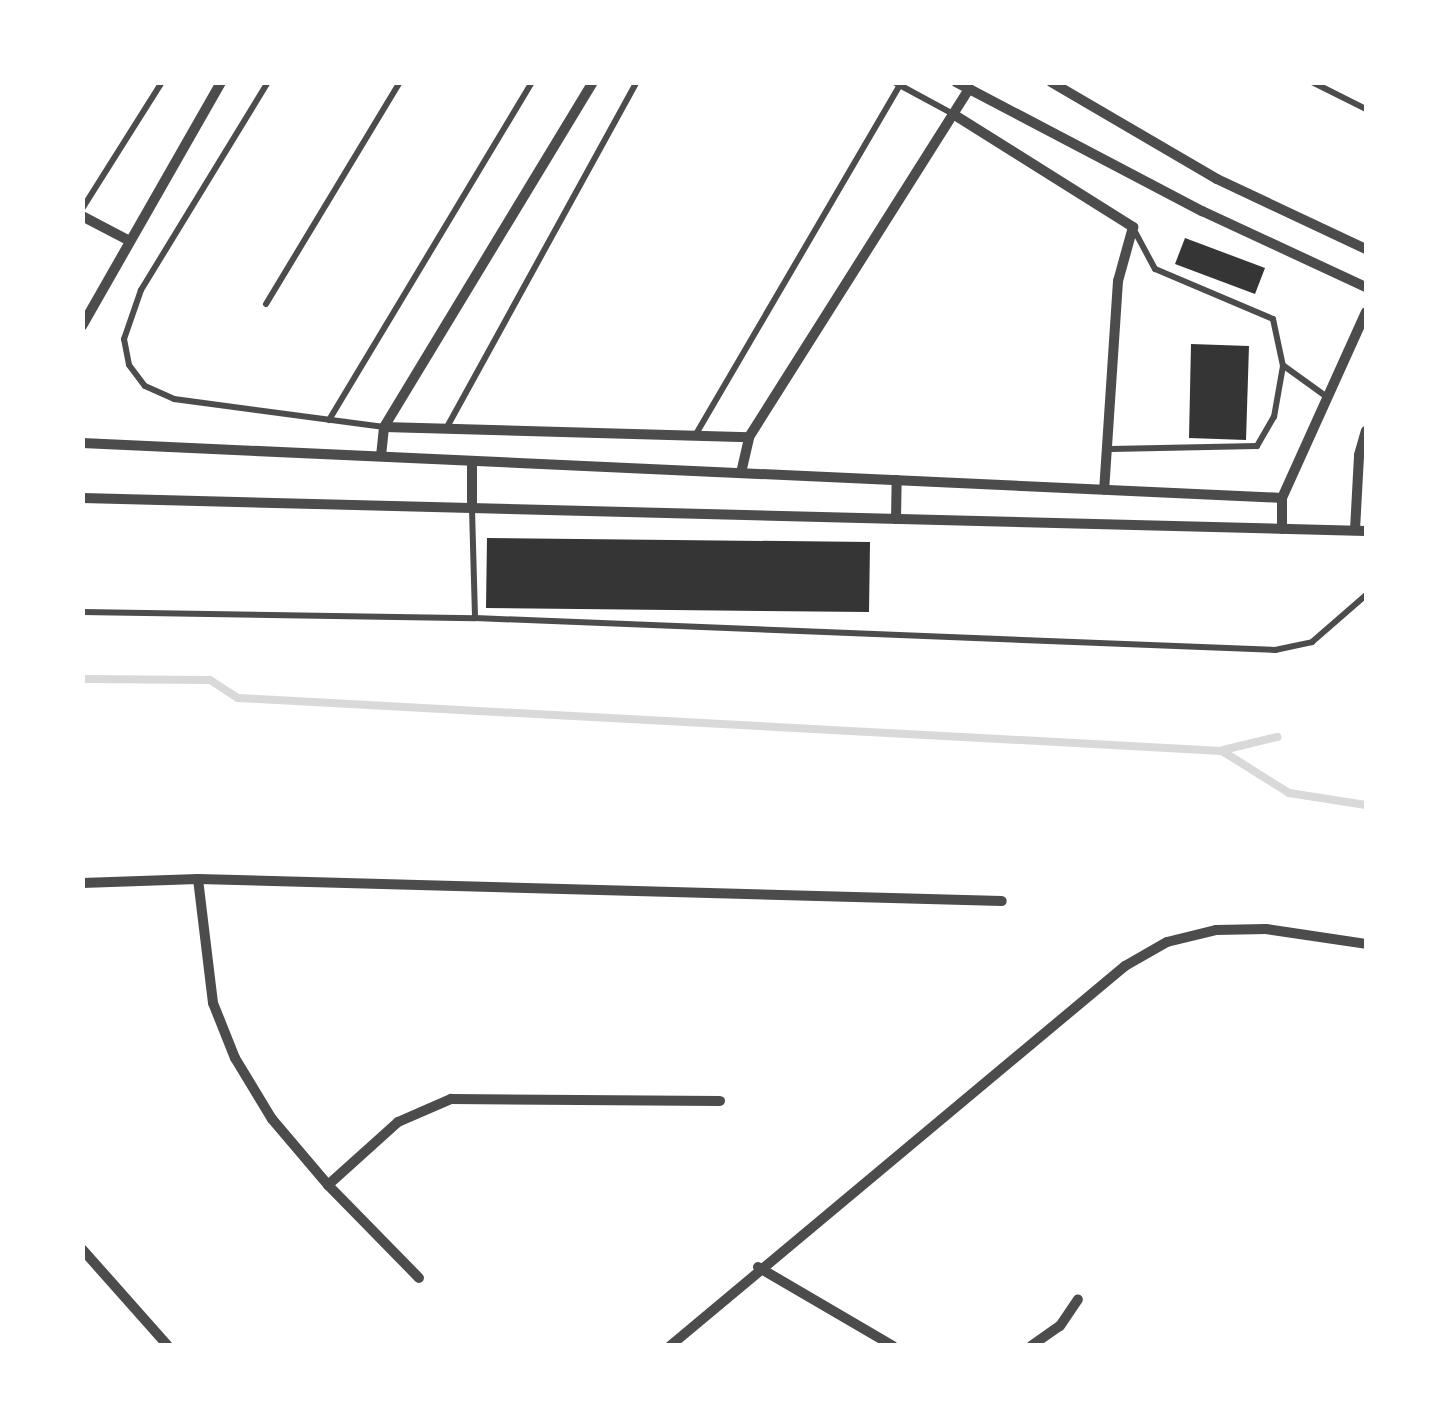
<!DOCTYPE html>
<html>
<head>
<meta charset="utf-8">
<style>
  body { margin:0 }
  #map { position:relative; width:1449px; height:1428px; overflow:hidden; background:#fff; font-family:"Source Sans 3",sans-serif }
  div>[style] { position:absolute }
  .stream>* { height:8px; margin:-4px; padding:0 4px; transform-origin:4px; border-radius:4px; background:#d9d9d9 }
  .building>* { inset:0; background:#353535 }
  .service>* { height:6px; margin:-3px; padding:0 3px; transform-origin:3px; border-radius:3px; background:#4c4c4c }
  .minor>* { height:10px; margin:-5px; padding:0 5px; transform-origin:5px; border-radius:5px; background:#4c4c4c }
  span { translate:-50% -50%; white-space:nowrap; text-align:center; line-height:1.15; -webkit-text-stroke:8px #fff; paint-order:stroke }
  .frame { position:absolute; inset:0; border:85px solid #fff; pointer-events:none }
</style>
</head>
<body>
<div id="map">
  <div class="stream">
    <i style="left:82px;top:679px;width:128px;rotate:0.4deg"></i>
    <i style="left:210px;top:680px;width:33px;rotate:33deg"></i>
    <i style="left:238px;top:698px;width:985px;rotate:3.08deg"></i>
    <i style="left:1222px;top:751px;width:79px;rotate:32.1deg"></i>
    <i style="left:1289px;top:793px;width:78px;rotate:8.9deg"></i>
    <i style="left:1223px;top:750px;width:56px;rotate:-13.5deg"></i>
  </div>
  <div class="building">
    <i style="clip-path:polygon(1185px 238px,1265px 268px,1255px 294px,1175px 264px)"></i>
    <i style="clip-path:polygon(1191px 344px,1249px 346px,1246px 440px,1189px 438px)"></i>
    <i style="clip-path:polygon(487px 538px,870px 542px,869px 612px,486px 608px)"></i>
  </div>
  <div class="service">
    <i style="left:268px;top:82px;width:244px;rotate:121.4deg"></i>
    <i style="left:141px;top:290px;width:52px;rotate:109.1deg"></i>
    <i style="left:124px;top:339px;width:26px;rotate:79deg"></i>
    <i style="left:129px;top:365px;width:26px;rotate:53deg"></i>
    <i style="left:145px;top:386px;width:32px;rotate:24deg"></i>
    <i style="left:174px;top:399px;width:212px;rotate:7.6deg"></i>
    <i style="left:894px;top:82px;width:67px;rotate:28.5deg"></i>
    <i style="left:1312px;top:82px;width:60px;rotate:26.6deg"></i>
    <i style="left:82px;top:209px;width:150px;rotate:-57.8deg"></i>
    <i style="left:266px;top:304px;width:259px;rotate:-58.9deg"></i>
    <i style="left:1284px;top:366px;width:53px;rotate:35.8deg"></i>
    <i style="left:329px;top:420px;width:394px;rotate:-59deg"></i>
    <i style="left:447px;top:427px;width:394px;rotate:-61.2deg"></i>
    <i style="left:696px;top:434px;width:403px;rotate:-59.7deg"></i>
    <i style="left:1111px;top:449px;width:146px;rotate:-1.2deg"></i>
    <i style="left:1257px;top:446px;width:34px;rotate:-60deg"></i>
    <i style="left:1274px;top:417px;width:52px;rotate:-80deg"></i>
    <i style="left:1283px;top:366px;width:48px;rotate:-102deg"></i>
    <i style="left:1273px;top:319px;width:128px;rotate:-157deg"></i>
    <i style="left:1155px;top:269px;width:47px;rotate:-118.2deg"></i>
    <i style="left:472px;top:509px;width:109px;rotate:88.4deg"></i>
    <i style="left:82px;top:612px;width:393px;rotate:0.9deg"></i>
    <i style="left:475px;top:618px;width:801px;rotate:2.29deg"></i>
    <i style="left:1275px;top:650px;width:38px;rotate:-12deg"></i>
    <i style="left:1312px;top:642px;width:72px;rotate:-41deg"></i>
  </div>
  <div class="minor">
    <i style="left:956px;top:82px;width:278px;rotate:27.7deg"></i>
    <i style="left:1202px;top:211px;width:181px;rotate:24.9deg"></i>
    <i style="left:1051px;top:82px;width:192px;rotate:30.3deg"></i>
    <i style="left:1217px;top:179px;width:165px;rotate:25.2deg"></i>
    <i style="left:953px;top:114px;width:213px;rotate:32.1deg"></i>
    <i style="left:1133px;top:227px;width:56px;rotate:105.5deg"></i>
    <i style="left:1118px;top:281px;width:209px;rotate:93.8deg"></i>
    <i style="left:82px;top:216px;width:52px;rotate:27.6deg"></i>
    <i style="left:82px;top:326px;width:281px;rotate:-60.3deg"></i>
    <i style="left:384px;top:427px;width:365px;rotate:1.6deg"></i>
    <i style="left:82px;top:443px;width:1201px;rotate:2.62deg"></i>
    <i style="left:381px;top:456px;width:29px;rotate:-84deg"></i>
    <i style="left:384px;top:427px;width:403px;rotate:-58.8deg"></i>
    <i style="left:472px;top:461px;width:47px;rotate:90deg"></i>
    <i style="left:741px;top:473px;width:37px;rotate:-77deg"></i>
    <i style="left:749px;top:437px;width:410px;rotate:-57.7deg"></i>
    <i style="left:82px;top:498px;width:1284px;rotate:1.47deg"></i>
    <i style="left:896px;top:519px;width:39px;rotate:-89deg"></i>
    <i style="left:1282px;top:529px;width:31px;rotate:-90deg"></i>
    <i style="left:1282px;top:498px;width:204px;rotate:-65.7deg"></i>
    <i style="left:1355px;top:530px;width:75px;rotate:-86.9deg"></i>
    <i style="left:1359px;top:455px;width:25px;rotate:-74deg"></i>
    <i style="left:198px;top:879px;width:125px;rotate:83.1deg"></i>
    <i style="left:213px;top:1003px;width:59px;rotate:68.2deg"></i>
    <i style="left:235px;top:1058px;width:71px;rotate:58.8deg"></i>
    <i style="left:272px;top:1119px;width:87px;rotate:49.7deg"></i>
    <i style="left:328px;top:1185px;width:130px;rotate:45.6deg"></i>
    <i style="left:82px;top:883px;width:116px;rotate:-2deg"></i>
    <i style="left:198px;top:879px;width:804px;rotate:1.57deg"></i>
    <i style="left:328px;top:1185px;width:94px;rotate:-42deg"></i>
    <i style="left:398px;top:1122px;width:58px;rotate:-23.5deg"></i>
    <i style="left:451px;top:1099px;width:269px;rotate:0.4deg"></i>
    <i style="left:82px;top:1249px;width:130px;rotate:48.4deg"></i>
    <i style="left:758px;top:1267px;width:156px;rotate:30.3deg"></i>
    <i style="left:670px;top:1346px;width:593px;rotate:-39.87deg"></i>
    <i style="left:1125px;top:966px;width:48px;rotate:-29.7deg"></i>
    <i style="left:1167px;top:942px;width:50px;rotate:-13.8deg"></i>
    <i style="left:1216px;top:930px;width:50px;rotate:-1.1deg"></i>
    <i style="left:1266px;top:929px;width:101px;rotate:8.5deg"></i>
    <i style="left:1031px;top:1346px;width:35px;rotate:-35deg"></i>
    <i style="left:1060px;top:1326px;width:32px;rotate:-56deg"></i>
  </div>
  <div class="frame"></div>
</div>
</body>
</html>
